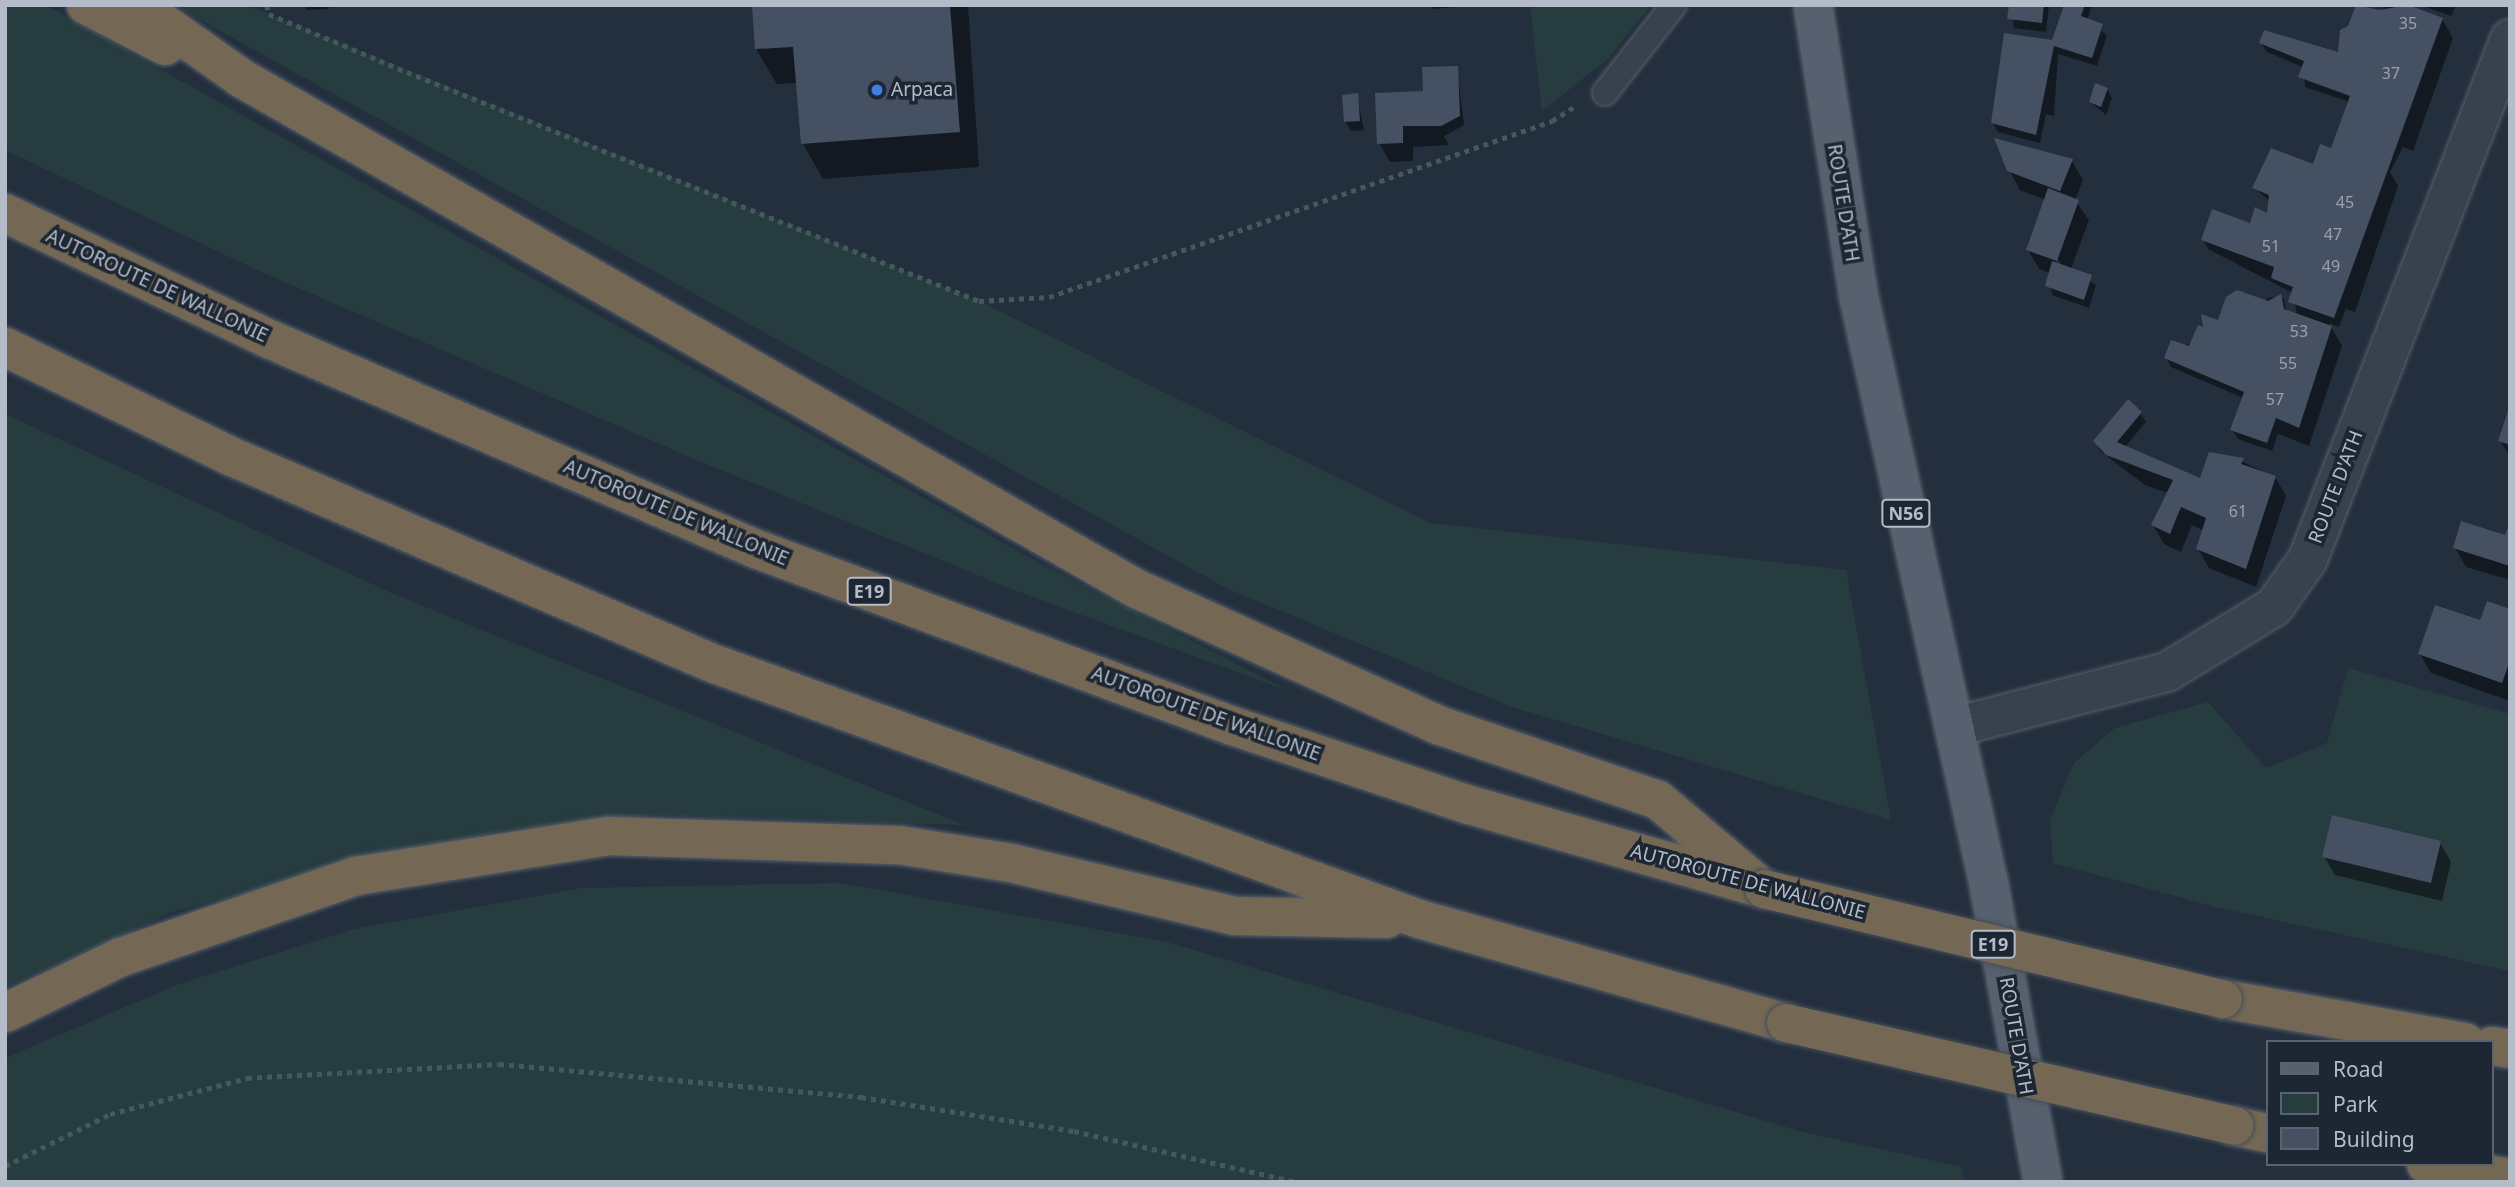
<!DOCTYPE html>
<html>
<head>
<meta charset="utf-8">
<style>
  body { margin:0 }
  #map { position:relative; width:2515px; height:1187px; overflow:hidden; background:#242f3e; font-family:"Noto Sans",sans-serif }
  div>[style] { position:absolute }
  .green>* { inset:0; background:#263c3f }
  .shadow>* { inset:0; background:#0007 }
  .building>* { inset:0; background:#455162 }
  .path>* { height:4.5px; margin-top:-2.25px; transform-origin:0; background:repeating-linear-gradient(90deg,#44595c 0 5px,transparent 0 10px) }
  .roads { filter:drop-shadow(0 0 2px #565f6c) drop-shadow(0 0 2px #565f6c) }
  .lane>* { height:24px; margin:-12px; padding:0 12px; transform-origin:12px; border-radius:12px; background:#38414e }
  .street>* { height:38px; margin:-19px; padding:0 19px; transform-origin:19px; border-radius:19px; background:#38414e }
  .primary>* { height:38px; margin:-19px; padding:0 19px; transform-origin:19px; border-radius:19px; background:#56606e }
  .highway>* { height:38px; margin:-19px; padding:0 19px; transform-origin:19px; border-radius:19px; background:#746855 }
  .bridges { filter:drop-shadow(0 0 2px #434c59) drop-shadow(0 0 2px #434c59) }
  .highway-bridge>* { height:38px; margin:-19px; padding:0 19px; transform-origin:19px; border-radius:19px; background:#746855 }
  .dots>* { width:19px; height:19px; translate:-50% -50%; box-sizing:border-box; border:4px solid #1d2633; border-radius:50% }
  span { translate:-50% -50%; white-space:nowrap; text-align:center; line-height:1.15; -webkit-text-stroke:7px #1d2633; paint-order:stroke }
  .number-label { font-size:16px; color:#98a1af }
  .number-label span { -webkit-text-stroke-width:0 }
  .shield-label span { padding:2px 5px; background:#1d2633; border:2px solid; border-radius:5px; -webkit-text-stroke-width:0 }
  .shield-label { font-size:18px; color:#b4bcc9; font-weight:700 }
  .poi-label { font-size:19px; color:#b4bcc9 }
  .left { translate:0 -50%; text-align:left }
  .street-label { font-size:19px; color:#b4bcc9 }
  .frame { position:absolute; inset:0; border:7px solid #b4bcc9; pointer-events:none }
  .legend { position:absolute; left:2266px; top:1040px; width:228px; height:126px; box-sizing:border-box; background:#1d2633; border:2px solid #59626f; margin:0; padding:9px 12px; list-style:none; font-size:21px; color:#b4bcc9 }
  .legend li { display:flex; align-items:center; gap:14px; height:35px }
  .legend b { width:35px; border:2px solid #59626f }
</style>
</head>
<body>
<div id="map">
  <div class="green">
    <i style="clip-path:polygon(5px 5px,46px 5px,1029px 557px,1289px 691px,1014px 590px,699px 461px,259px 271px,5px 150px)"></i>
    <i style="clip-path:polygon(173px 5px,247px 5px,979px 301px,1430px 523px,1846px 570px,1891px 820px,1512px 707px,1228px 589px)"></i>
    <i style="clip-path:polygon(1530px 5px,1651px 5px,1609px 58px,1542px 111px)"></i>
    <i style="clip-path:polygon(5px 414px,396px 595px,964px 825px,657px 815px,502px 830px,175px 911px,5px 988px)"></i>
    <i style="clip-path:polygon(2348px 668px,2510px 714px,2510px 971px,2216px 907px,2053px 863px,2050px 819px,2074px 763px,2115px 728px,2208px 702px,2266px 768px,2327px 743px)"></i>
    <i style="clip-path:polygon(841px 883px,1167px 942px,1803px 1132px,1962px 1167px,1964px 1182px,5px 1182px,5px 1058px,179px 984px,354px 929px,582px 888px)"></i>
  </div>
  <div class="shadow">
    <i style="clip-path:polygon(304px 5px,329px 5px,329px 9px,307px 10px)"></i>
    <i style="clip-path:polygon(753px 5px,968px 5px,979px 167px,823px 179px,803px 144px,798px 83px,777px 84px,756px 49px)"></i>
    <i style="clip-path:polygon(1430px 5px,1456px 5px,1456px 7px,1433px 9px)"></i>
    <i style="clip-path:polygon(2011px 5px,2049px 5px,2046px 32px,2014px 28px)"></i>
    <i style="clip-path:polygon(2066px 5px,2092px 5px,2087px 20px,2107px 35px,2097px 66px,2058px 54px,2054px 116px,2046px 114px,2040px 143px,1998px 132px,1993px 123px,2053px 45px)"></i>
    <i style="clip-path:polygon(2358px 5px,2380px 15px,2384px 5px,2404px 5px,2442px 19px,2453px 38px,2413px 151px,2403px 147px,2390px 172px,2398px 186px,2355px 312px,2346px 309px,2339px 327px,2329px 323px,2342px 346px,2309px 446px,2278px 434px,2272px 451px,2238px 439px,2232px 430px,2243px 398px,2171px 367px,2166px 357px,2271px 297px,2284px 299px,2286px 310px,2297px 315px,2293px 293px,2208px 249px,2203px 240px,2268px 215px,2271px 202px,2254px 188px,2314px 166px,2333px 150px,2350px 102px,2305px 87px,2303px 67px,2267px 52px,2261px 43px,2340px 54px)"></i>
    <i style="clip-path:polygon(2419px 5px,2456px 5px,2451px 16px)"></i>
    <i style="clip-path:polygon(1457px 68px,1464px 125px,1444px 136px,1449px 145px,1413px 147px,1413px 161px,1390px 162px,1379px 143px,1422px 93px)"></i>
    <i style="clip-path:polygon(2107px 89px,2112px 98px,2106px 115px,2090px 102px)"></i>
    <i style="clip-path:polygon(1357px 95px,1364px 130px,1351px 131px,1345px 121px)"></i>
    <i style="clip-path:polygon(evenodd,2072px 161px,2083px 180px,2075px 200px,2089px 220px,2071px 269px,2096px 285px,2089px 308px,2052px 295px,2050px 273px,2039px 269px,2028px 250px,2046px 200px,2020px 190px,2009px 170px,2072px 161px,2054px 253px,2061px 264px,2057px 264px,2054px 253px)"></i>
    <i style="clip-path:polygon(2510px 406px,2510px 457px,2500px 440px)"></i>
    <i style="clip-path:polygon(2140px 413px,2146px 422px,2124px 448px,2201px 480px,2228px 455px,2275px 477px,2286px 496px,2256px 587px,2209px 568px,2198px 549px,2204px 531px,2192px 525px,2181px 552px,2164px 544px,2153px 525px,2168px 493px,2145px 485px,2100px 451px,2095px 441px)"></i>
    <i style="clip-path:polygon(2510px 526px,2510px 580px,2466px 567px,2455px 548px,2506px 537px)"></i>
    <i style="clip-path:polygon(2510px 611px,2510px 701px,2431px 673px,2420px 654px)"></i>
    <i style="clip-path:polygon(2440px 843px,2451px 862px,2442px 901px,2335px 875px,2324px 856px)"></i>
  </div>
  <div class="building">
    <i style="clip-path:polygon(752px 5px,950px 5px,960px 132px,801px 144px,793px 47px,755px 49px)"></i>
    <i style="clip-path:polygon(2009px 5px,2044px 5px,2042px 23px,2007px 19px)"></i>
    <i style="clip-path:polygon(2064px 5px,2085px 5px,2081px 16px,2103px 24px,2092px 58px,2054px 46px,2036px 135px,1991px 123px,2004px 33px,2052px 40px)"></i>
    <i style="clip-path:polygon(2356px 5px,2379px 10px,2408px 5px,2443px 18px,2334px 318px,2288px 302px,2293px 287px,2271px 278px,2274px 267px,2201px 240px,2212px 209px,2250px 223px,2255px 207px,2267px 213px,2269px 195px,2252px 188px,2271px 148px,2313px 164px,2320px 144px,2331px 148px,2350px 96px,2298px 77px,2304px 61px,2259px 43px,2264px 30px,2338px 52px,2340px 30px,2348px 26px)"></i>
    <i style="clip-path:polygon(1458px 66px,1460px 116px,1441px 126px,1403px 126px,1403px 143px,1377px 144px,1375px 93px,1423px 91px,1422px 67px)"></i>
    <i style="clip-path:polygon(2095px 83px,2108px 88px,2101px 107px,2089px 102px)"></i>
    <i style="clip-path:polygon(1358px 93px,1360px 121px,1344px 122px,1342px 95px)"></i>
    <i style="clip-path:polygon(1994px 138px,2073px 159px,2060px 191px,2007px 171px)"></i>
    <i style="clip-path:polygon(2048px 188px,2079px 200px,2057px 261px,2026px 250px)"></i>
    <i style="clip-path:polygon(2052px 261px,2092px 275px,2084px 300px,2045px 286px)"></i>
    <i style="clip-path:polygon(2237px 290px,2268px 301px,2281px 294px,2284px 309px,2332px 326px,2299px 428px,2276px 418px,2267px 443px,2230px 430px,2244px 392px,2164px 358px,2171px 340px,2189px 346px,2198px 325px,2203px 327px,2201px 314px,2218px 320px,2226px 297px)"></i>
    <i style="clip-path:polygon(2128px 399px,2142px 412px,2117px 442px,2200px 478px,2209px 452px,2244px 458px,2241px 464px,2276px 476px,2246px 569px,2196px 549px,2206px 518px,2181px 507px,2170px 534px,2151px 525px,2173px 480px,2106px 455px,2093px 441px)"></i>
    <i style="clip-path:polygon(2509px 408px,2510px 408px,2510px 445px,2498px 441px)"></i>
    <i style="clip-path:polygon(2461px 521px,2505px 535px,2510px 523px,2510px 566px,2453px 548px)"></i>
    <i style="clip-path:polygon(2487px 601px,2510px 609px,2510px 660px,2502px 683px,2418px 654px,2435px 605px,2480px 620px)"></i>
    <i style="clip-path:polygon(2332px 815px,2441px 841px,2431px 883px,2322px 857px)"></i>
  </div>
  <div class="path">
    <i style="left:267px;top:5px;width:9px;rotate:77deg"></i>
    <i style="left:269px;top:14px;width:150px;rotate:22.8deg"></i>
    <i style="left:407px;top:72px;width:616px;rotate:21.82deg"></i>
    <i style="left:979px;top:301px;width:70px;rotate:-3.3deg"></i>
    <i style="left:1049px;top:297px;width:533px;rotate:-19.28deg"></i>
    <i style="left:1552px;top:121px;width:27px;rotate:-33deg"></i>
    <i style="left:5px;top:1166px;width:117px;rotate:-26.3deg"></i>
    <i style="left:110px;top:1114px;width:142px;rotate:-14.7deg"></i>
    <i style="left:247px;top:1078px;width:252px;rotate:-3.2deg"></i>
    <i style="left:499px;top:1064px;width:364px;rotate:5.2deg"></i>
    <i style="left:861px;top:1097px;width:216px;rotate:9.1deg"></i>
    <i style="left:1074px;top:1131px;width:229px;rotate:12.9deg"></i>
  </div>
  <div class="roads">
    <div class="lane">
      <i style="left:1605px;top:93px;width:112px;rotate:-51.9deg"></i>
    </div>
    <div class="street">
      <i style="left:1954px;top:727px;width:220px;rotate:-14.5deg"></i>
      <i style="left:2167px;top:672px;width:125px;rotate:-31.3deg"></i>
      <i style="left:2274px;top:607px;width:59px;rotate:-54.7deg"></i>
      <i style="left:2308px;top:559px;width:558px;rotate:-68.77deg"></i>
    </div>
    <div class="primary">
      <i style="left:1813px;top:5px;width:297px;rotate:81.1deg"></i>
      <i style="left:1859px;top:298px;width:601px;rotate:77.51deg"></i>
      <i style="left:1989px;top:885px;width:302px;rotate:79.7deg"></i>
    </div>
    <div class="highway">
      <i style="left:86px;top:5px;width:89px;rotate:27.4deg"></i>
      <i style="left:138px;top:5px;width:126px;rotate:35.3deg"></i>
      <i style="left:241px;top:78px;width:1031px;rotate:29.7deg"></i>
      <i style="left:1137px;top:589px;width:330px;rotate:24.3deg"></i>
      <i style="left:1438px;top:725px;width:232px;rotate:18.8deg"></i>
      <i style="left:1658px;top:800px;width:126px;rotate:40.2deg"></i>
      <i style="left:5px;top:213px;width:293px;rotate:25.5deg"></i>
      <i style="left:269px;top:339px;width:530px;rotate:23.33deg"></i>
      <i style="left:756px;top:549px;width:506px;rotate:20.37deg"></i>
      <i style="left:1230px;top:725px;width:249px;rotate:18.5deg"></i>
      <i style="left:1466px;top:804px;width:310px;rotate:15.9deg"></i>
      <i style="left:5px;top:347px;width:250px;rotate:25.8deg"></i>
      <i style="left:230px;top:456px;width:525px;rotate:23.24deg"></i>
      <i style="left:712px;top:663px;width:752px;rotate:19.9deg"></i>
      <i style="left:1419px;top:919px;width:381px;rotate:15.8deg"></i>
      <i style="left:2223px;top:999px;width:246px;rotate:10.1deg"></i>
      <i style="left:5px;top:1013px;width:129px;rotate:-25.8deg"></i>
      <i style="left:121px;top:957px;width:249px;rotate:-19deg"></i>
      <i style="left:356px;top:876px;width:255px;rotate:-9deg"></i>
      <i style="left:608px;top:836px;width:291px;rotate:1.8deg"></i>
      <i style="left:899px;top:845px;width:113px;rotate:9.1deg"></i>
      <i style="left:1011px;top:863px;width:230px;rotate:13.3deg"></i>
      <i style="left:1235px;top:916px;width:152px;rotate:1.1deg"></i>
      <i style="left:2492px;top:1046px;width:18px;rotate:9deg"></i>
      <i style="left:2234px;top:1126px;width:35px;rotate:12deg"></i>
      <i style="left:2426px;top:1164px;width:85px;rotate:9.5deg"></i>
    </div>
  </div>
  <div class="bridges">
    <div class="highway-bridge">
      <i style="left:1764px;top:889px;width:472px;rotate:13.5deg"></i>
      <i style="left:1786px;top:1023px;width:460px;rotate:12.9deg"></i>
    </div>
  </div>
  <div class="dots">
    <i style="left:877px;top:90px;background:#3f7fe0"></i>
  </div>
  <div class="number-label">
    <span style="left:2408px;top:23px">35</span>
    <span style="left:2391px;top:73px">37</span>
    <span style="left:2345px;top:202px">45</span>
    <span style="left:2333px;top:234px">47</span>
    <span style="left:2271px;top:246px">51</span>
    <span style="left:2331px;top:266px">49</span>
    <span style="left:2299px;top:331px">53</span>
    <span style="left:2288px;top:363px">55</span>
    <span style="left:2275px;top:399px">57</span>
    <span style="left:2238px;top:511px">61</span>
  </div>
  <div class="shield-label">
    <span style="left:1906px;top:513px">N56</span>
    <span style="left:869px;top:591px">E19</span>
    <span style="left:1993px;top:944px">E19</span>
  </div>
  <div class="poi-label">
    <span class="left" style="left:891px;top:90px">Arpaca</span>
  </div>
  <div class="street-label">
    <span style="left:1843px;top:203px;rotate:81deg">ROUTE D'ATH</span>
    <span style="left:157px;top:286px;rotate:25deg">AUTOROUTE DE WALLONIE</span>
    <span style="left:2336px;top:487px;rotate:-69deg">ROUTE D'ATH</span>
    <span style="left:676px;top:513px;rotate:23deg">AUTOROUTE DE WALLONIE</span>
    <span style="left:1206px;top:714px;rotate:20deg">AUTOROUTE DE WALLONIE</span>
    <span style="left:1748px;top:882px;rotate:15deg">AUTOROUTE DE WALLONIE</span>
    <span style="left:2016px;top:1036px;rotate:80deg">ROUTE D'ATH</span>
  </div>
  <div class="frame"></div>
  <ul class="legend">
  <li><b style="height:9px;background:#56606e"></b>Road</li>
  <li><b style="height:19px;background:#263c3f"></b>Park</li>
  <li><b style="height:19px;background:#455162"></b>Building</li>
  </ul>
</div>
</body>
</html>
